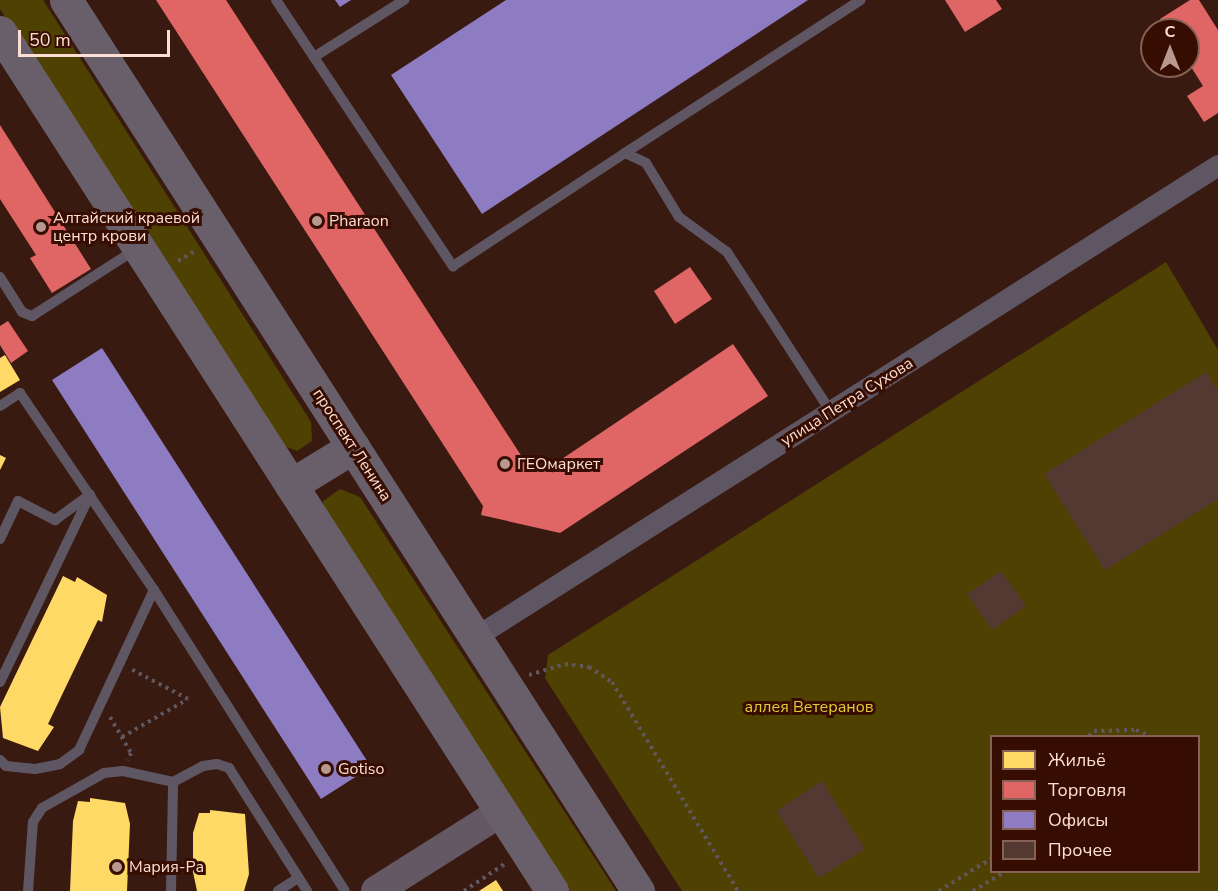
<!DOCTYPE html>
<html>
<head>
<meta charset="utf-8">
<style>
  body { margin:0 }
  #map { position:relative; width:1218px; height:891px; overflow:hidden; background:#391a11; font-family:"Nunito Sans",sans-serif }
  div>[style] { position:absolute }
  .green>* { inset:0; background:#4f4102 }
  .homes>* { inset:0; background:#ffd966 }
  .shops>* { inset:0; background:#e06666 }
  .offices>* { inset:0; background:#8e7cc3 }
  .building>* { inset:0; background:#533931 }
  .path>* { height:4px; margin-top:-2px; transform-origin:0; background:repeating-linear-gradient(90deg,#60565e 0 3px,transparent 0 7.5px) }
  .lane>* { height:10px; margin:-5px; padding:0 5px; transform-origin:5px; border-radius:5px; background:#5e5763 }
  .street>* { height:21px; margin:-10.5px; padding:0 10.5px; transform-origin:10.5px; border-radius:10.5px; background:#5e5763 }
  .secondary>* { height:30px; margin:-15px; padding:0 15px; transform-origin:15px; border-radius:15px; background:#635863 }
  .primary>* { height:33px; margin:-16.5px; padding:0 16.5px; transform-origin:16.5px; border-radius:16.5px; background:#695f6a }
  .dots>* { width:16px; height:16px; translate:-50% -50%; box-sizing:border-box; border:3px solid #380d01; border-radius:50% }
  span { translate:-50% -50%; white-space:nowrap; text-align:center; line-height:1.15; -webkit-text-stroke:6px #380d01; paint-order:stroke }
  .poi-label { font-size:16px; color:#fcded4 }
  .left { translate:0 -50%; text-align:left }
  .street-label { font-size:16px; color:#fcded4 }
  .park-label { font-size:16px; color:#e4cb33 }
  .legend { position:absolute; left:990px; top:735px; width:210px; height:138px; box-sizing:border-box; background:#380d01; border:2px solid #866155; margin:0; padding:8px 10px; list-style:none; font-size:18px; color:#fcded4 }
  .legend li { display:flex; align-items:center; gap:12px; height:30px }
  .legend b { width:30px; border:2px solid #866155 }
  .north { position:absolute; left:1140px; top:18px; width:60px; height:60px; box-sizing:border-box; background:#380d01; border:2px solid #866155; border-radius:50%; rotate:0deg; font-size:16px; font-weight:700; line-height:24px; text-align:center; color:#fcded4 }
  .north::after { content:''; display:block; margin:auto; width:21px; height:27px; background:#b89990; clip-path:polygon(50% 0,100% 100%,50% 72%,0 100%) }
  .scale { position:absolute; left:18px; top:30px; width:152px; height:27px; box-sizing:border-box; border:3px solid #fcded4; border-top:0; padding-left:8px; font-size:18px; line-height:21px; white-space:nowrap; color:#fcded4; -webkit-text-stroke:4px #380d01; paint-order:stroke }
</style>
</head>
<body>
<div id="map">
  <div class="green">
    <i style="clip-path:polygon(0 0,43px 0,311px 422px,312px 441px,297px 451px,279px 444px,0 9px)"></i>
    <i style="clip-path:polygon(evenodd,1166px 262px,1218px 350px,1218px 891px,682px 891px,545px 678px,548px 655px,1166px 262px,992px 736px,1198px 736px,1198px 872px,992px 872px,992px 736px)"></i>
    <i style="clip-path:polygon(340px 489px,360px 497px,616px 891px,567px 891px,326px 521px,323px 501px)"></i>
  </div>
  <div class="homes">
    <i style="clip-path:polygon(5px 355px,20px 380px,0 392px,0 358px)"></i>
    <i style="clip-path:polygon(0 455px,6px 458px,0 470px)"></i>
    <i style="clip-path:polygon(63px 576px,75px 582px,77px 577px,107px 595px,102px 622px,98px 620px,48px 724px,54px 727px,38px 751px,3px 738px,0 707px)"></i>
    <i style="clip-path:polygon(90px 798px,125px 803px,130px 824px,127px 891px,70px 891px,73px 821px,78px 801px,90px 802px)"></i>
    <i style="clip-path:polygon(210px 810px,245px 814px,249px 874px,244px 891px,197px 891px,193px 872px,193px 833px,199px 813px,210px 813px)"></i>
    <i style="clip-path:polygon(496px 880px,503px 891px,479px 891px)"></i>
  </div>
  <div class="shops">
    <i style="clip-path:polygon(156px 0,226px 0,524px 460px,550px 467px,733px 344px,768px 396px,560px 533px,481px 515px,483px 506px)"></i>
    <i style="clip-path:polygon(945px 0,996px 0,1002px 9px,965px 32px)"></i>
    <i style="clip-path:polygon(1190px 0,1199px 0,1218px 30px,1218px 113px,1204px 122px,1187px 96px,1203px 86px,1188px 62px,1188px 30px,1167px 30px,1160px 19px)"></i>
    <i style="clip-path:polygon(0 125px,91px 269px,52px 293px,30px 258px,36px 255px,0 199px)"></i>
    <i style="clip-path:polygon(690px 267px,712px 299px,675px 324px,654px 291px)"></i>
    <i style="clip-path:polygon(8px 321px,28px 351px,11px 363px,0 345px,0 326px)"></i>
  </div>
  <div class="offices">
    <i style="clip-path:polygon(335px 0,351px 0,340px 7px)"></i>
    <i style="clip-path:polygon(506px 0,808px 0,482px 214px,391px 75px)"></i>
    <i style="clip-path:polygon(102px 348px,371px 767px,321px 799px,52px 380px)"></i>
  </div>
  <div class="building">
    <i style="clip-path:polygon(1206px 372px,1218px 391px,1218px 499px,1105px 570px,1044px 474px)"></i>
    <i style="clip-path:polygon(1001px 571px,1026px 606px,992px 630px,967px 594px)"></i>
    <i style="clip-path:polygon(822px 781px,865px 849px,819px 878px,776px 811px)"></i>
  </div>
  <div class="path">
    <i style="left:178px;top:261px;width:22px;rotate:-30deg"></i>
    <i style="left:529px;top:675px;width:38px;rotate:-17deg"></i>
    <i style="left:565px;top:664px;width:24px;rotate:7deg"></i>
    <i style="left:589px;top:667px;width:27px;rotate:33deg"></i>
    <i style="left:612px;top:682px;width:244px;rotate:58.9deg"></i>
    <i style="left:110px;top:717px;width:42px;rotate:59.7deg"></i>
    <i style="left:131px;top:753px;width:8px;rotate:113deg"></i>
    <i style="left:1089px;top:736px;width:7px;rotate:-45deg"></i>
    <i style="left:1094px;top:731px;width:42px;rotate:-1.4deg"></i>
    <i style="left:1136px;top:730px;width:15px;rotate:23deg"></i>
    <i style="left:122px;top:737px;width:76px;rotate:-29.9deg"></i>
    <i style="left:188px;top:699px;width:64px;rotate:-152.2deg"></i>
    <i style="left:464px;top:891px;width:50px;rotate:-33.7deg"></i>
    <i style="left:939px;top:891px;width:62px;rotate:-31.9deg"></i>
    <i style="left:973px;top:891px;width:35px;rotate:-31deg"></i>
  </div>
  <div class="lane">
    <i style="left:276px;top:0;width:320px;rotate:56.4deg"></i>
    <i style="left:453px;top:266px;width:206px;rotate:-33.3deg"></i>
    <i style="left:625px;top:153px;width:23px;rotate:25deg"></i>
    <i style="left:646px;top:163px;width:63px;rotate:58.6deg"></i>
    <i style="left:679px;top:217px;width:59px;rotate:36.1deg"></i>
    <i style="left:727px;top:252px;width:191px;rotate:57deg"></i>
    <i style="left:314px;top:57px;width:107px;rotate:-32.3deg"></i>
    <i style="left:625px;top:153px;width:281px;rotate:-33deg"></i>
    <i style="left:0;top:277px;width:41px;rotate:57.8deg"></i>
    <i style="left:22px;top:312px;width:11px;rotate:22deg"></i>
    <i style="left:32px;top:316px;width:122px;rotate:-32.7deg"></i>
    <i style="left:0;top:406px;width:24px;rotate:-33deg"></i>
    <i style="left:20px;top:393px;width:238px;rotate:55.8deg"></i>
    <i style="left:154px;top:590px;width:356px;rotate:57.6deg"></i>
    <i style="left:0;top:539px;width:42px;rotate:-64.7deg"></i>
    <i style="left:18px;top:501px;width:42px;rotate:27.2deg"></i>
    <i style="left:55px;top:520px;width:39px;rotate:-36deg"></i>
    <i style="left:0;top:682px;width:208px;rotate:-64.3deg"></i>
    <i style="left:0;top:760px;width:8px;rotate:45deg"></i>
    <i style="left:6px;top:766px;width:29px;rotate:6deg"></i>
    <i style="left:35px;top:769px;width:25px;rotate:-11deg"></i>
    <i style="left:60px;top:764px;width:24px;rotate:-36deg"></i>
    <i style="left:79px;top:750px;width:177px;rotate:-64.9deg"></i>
    <i style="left:28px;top:891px;width:69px;rotate:-85.9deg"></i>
    <i style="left:33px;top:822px;width:17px;rotate:-57deg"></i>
    <i style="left:42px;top:808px;width:71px;rotate:-29.4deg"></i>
    <i style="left:104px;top:773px;width:19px;rotate:-6deg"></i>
    <i style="left:123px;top:771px;width:51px;rotate:12.4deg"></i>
    <i style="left:173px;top:782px;width:34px;rotate:-28deg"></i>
    <i style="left:203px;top:766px;width:14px;rotate:-8deg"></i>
    <i style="left:217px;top:764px;width:13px;rotate:18deg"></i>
    <i style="left:229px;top:768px;width:146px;rotate:57.6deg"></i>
    <i style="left:171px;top:891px;width:109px;rotate:-88.9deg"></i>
    <i style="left:278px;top:891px;width:24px;rotate:-33deg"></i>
  </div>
  <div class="street">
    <i style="left:475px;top:637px;width:880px;rotate:-32.43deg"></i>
  </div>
  <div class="secondary">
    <i style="left:376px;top:891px;width:148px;rotate:-32.3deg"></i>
  </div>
  <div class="primary">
    <i style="left:66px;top:0;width:1059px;rotate:57.3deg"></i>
    <i style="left:0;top:32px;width:1021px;rotate:57.27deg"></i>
    <i style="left:291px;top:485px;width:73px;rotate:-31.5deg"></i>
  </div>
  <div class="dots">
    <i style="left:317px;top:221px;background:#b89990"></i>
    <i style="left:41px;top:227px;background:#b89990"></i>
    <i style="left:505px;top:464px;background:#b89990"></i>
    <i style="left:326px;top:769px;background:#b89990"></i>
    <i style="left:117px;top:867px;background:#b89990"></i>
  </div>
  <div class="poi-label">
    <span class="left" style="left:53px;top:227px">Алтайский краевой<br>центр крови</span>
    <span class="left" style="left:329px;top:221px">Pharaon</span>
    <span class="left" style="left:517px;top:464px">ГЕОмаркет</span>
    <span class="left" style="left:338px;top:769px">Gotiso</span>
    <span class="left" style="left:129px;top:867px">Мария-Ра</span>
  </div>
  <div class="street-label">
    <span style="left:847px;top:402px;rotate:-32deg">улица Петра Сухова</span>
    <span style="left:352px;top:445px;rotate:57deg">проспект Ленина</span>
  </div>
  <div class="park-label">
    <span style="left:809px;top:707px">аллея Ветеранов</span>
  </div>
  <ul class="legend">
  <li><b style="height:16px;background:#ffd966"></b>Жильё</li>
  <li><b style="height:16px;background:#e06666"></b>Торговля</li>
  <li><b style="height:16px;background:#8e7cc3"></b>Офисы</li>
  <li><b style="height:16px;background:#533931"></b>Прочее</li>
  </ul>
  <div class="north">С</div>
  <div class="scale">50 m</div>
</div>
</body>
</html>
